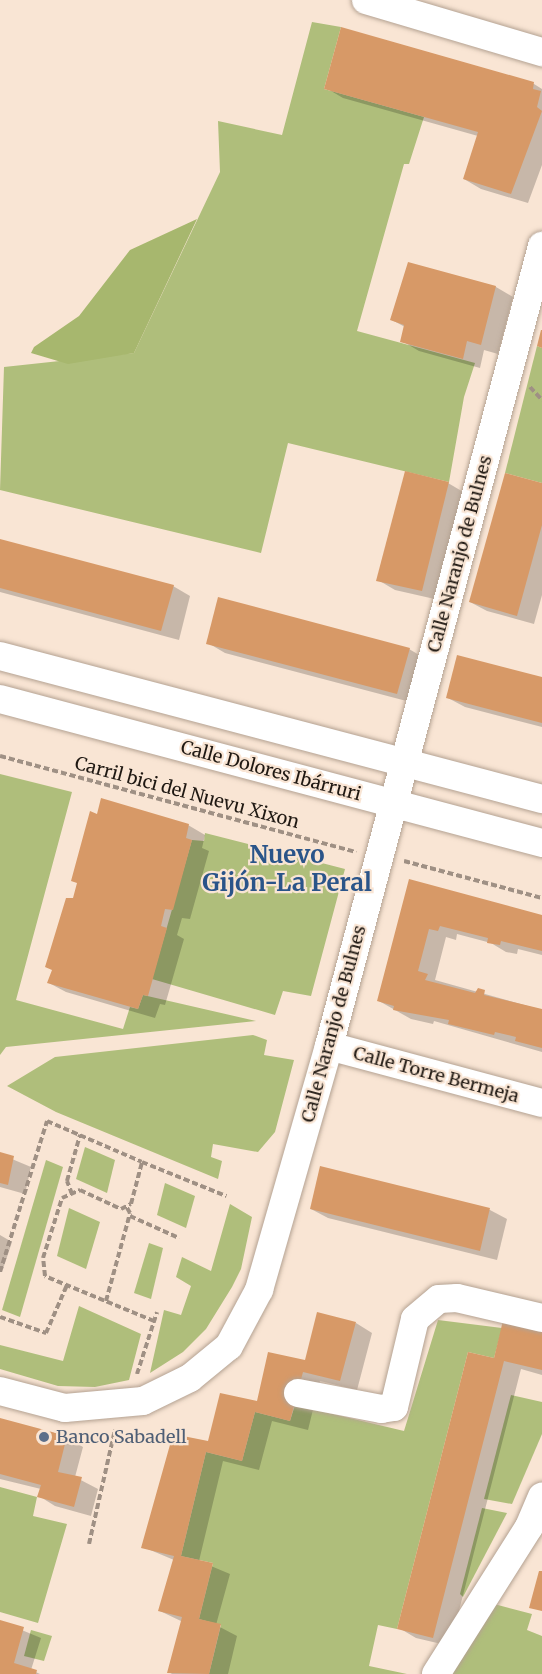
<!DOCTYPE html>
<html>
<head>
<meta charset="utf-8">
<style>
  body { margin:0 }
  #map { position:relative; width:542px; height:1674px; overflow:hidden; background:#f9e5d4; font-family:Merriweather,serif }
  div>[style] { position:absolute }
  .green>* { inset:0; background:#afbe7b }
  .forest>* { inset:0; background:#a7b76e }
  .shadow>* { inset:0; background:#0003 }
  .building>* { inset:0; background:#d79967 }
  .path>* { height:4px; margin-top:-2px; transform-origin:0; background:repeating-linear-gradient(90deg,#9f9084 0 6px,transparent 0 9px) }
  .roads { filter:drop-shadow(0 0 2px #b4a292) drop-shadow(0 0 2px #b4a292) }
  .minor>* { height:28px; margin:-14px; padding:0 14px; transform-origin:14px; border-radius:14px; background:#fff }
  .dots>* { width:16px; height:16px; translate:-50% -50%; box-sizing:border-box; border:3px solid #f9e5d4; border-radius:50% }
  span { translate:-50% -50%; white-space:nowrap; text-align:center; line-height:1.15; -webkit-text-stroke:4.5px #f9e5d4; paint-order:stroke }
  .street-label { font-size:18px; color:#1f1812 }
  .service-label { font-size:18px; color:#4e5e75 }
  .left { translate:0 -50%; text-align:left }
  .district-label { font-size:24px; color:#2a5489; font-weight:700 }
</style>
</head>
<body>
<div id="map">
  <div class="green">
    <i style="clip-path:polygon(312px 22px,341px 27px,324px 89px,424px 117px,409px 164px,404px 164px,357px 331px,475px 363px,464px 397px,449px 482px,288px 443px,261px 553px,0 490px,4px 367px,134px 353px,220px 172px,218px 121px,282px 135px)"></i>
    <i style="clip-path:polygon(537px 346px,542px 348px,542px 483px,505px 473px)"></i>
    <i style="clip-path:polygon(0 774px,72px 792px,16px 1000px,123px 1029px,130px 1007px,138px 1009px,143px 995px,256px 1021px,6px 1047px,0 1055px)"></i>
    <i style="clip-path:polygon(205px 833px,345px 869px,311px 996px,283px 991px,275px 1015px,152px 979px,192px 840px,204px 841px)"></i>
    <i style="clip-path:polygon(253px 1035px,267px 1040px,264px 1055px,294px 1060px,275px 1132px,258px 1152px,213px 1144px,211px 1157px,222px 1161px,218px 1179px,56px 1112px,7px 1086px,55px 1057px)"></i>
    <i style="clip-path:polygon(85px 1147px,115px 1160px,107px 1193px,76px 1179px)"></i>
    <i style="clip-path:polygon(46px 1160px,63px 1167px,20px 1317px,2px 1310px)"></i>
    <i style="clip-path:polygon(165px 1183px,195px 1196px,186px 1228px,157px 1215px)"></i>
    <i style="clip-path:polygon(230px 1204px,252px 1217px,241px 1269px,232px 1287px,206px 1329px,183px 1352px,150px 1373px,164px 1310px,181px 1315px,191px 1286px,176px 1277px,182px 1257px,211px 1271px)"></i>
    <i style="clip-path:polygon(69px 1208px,100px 1222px,86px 1269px,57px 1256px)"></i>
    <i style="clip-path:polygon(149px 1243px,163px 1248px,151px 1299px,134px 1293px)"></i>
    <i style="clip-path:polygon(79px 1306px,141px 1334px,129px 1380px,95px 1387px,58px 1386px,0 1369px,0 1345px,63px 1361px)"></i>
    <i style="clip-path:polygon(438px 1320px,502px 1328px,494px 1358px,468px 1352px,397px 1629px,378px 1625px,369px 1666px,407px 1674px,209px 1674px,221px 1625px,199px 1619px,213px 1563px,181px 1556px,206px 1452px,242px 1461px,255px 1412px,290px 1421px,295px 1405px,404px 1431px)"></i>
    <i style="clip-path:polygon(511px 1395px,542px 1402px,542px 1434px,512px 1504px,484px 1499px)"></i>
    <i style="clip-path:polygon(0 1487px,37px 1497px,33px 1516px,67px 1524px,38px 1623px,0 1612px)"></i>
    <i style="clip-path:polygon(482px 1508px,507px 1513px,463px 1597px,460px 1594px)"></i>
    <i style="clip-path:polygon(483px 1601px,532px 1614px,527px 1630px,542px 1636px,542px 1674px,436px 1674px)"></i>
    <i style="clip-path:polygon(31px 1630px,52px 1636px,44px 1661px,24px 1656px)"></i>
  </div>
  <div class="forest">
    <i style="clip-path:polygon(197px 219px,134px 353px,68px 364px,31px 353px,34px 347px,79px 316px,130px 250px)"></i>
  </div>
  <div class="shadow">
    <i style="clip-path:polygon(534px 84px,542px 89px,542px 165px,528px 203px,481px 189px,464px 179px,478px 136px,343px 98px,326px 88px)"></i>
    <i style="clip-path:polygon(409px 264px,496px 287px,513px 297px,498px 354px,484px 350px,480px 368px,419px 351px,402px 341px,405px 327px,392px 320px)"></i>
    <i style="clip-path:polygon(448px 483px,465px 493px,439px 600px,395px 590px,378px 580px)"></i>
    <i style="clip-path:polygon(542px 485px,542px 595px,534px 624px,487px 611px,470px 602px)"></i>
    <i style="clip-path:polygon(0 540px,173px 586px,190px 596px,179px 640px,0 592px)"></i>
    <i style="clip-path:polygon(208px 643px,409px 649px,426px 659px,414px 703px,225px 653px)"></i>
    <i style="clip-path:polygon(542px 678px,542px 727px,465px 707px,448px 698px)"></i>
    <i style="clip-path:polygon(98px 815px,188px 825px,205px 835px,202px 848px,209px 851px,190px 919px,182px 918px,177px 935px,184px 939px,165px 1005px,160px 1004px,155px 1018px,66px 992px,49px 983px)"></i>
    <i style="clip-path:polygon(410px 881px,542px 916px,542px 955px,518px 949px,517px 954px,506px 952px,491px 943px,457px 934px,456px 940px,446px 937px,435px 980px,542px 1010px,542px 1052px,434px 1021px,433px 1024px,411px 1019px,379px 1001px)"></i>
    <i style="clip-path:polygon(0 1154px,31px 1167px,25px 1194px,0 1187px)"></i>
    <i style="clip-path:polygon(321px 1168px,490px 1210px,507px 1219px,497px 1260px,328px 1218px,311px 1209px)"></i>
    <i style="clip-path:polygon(0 1235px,12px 1242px,3px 1269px,0 1268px)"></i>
    <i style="clip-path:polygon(356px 1323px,372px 1333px,357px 1390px,320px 1381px,308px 1430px,272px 1421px,259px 1470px,223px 1461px,199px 1561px,230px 1574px,216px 1625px,237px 1636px,228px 1674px,172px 1674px,169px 1672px,183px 1622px,160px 1611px,174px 1560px,143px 1547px,209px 1443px)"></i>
    <i style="clip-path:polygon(542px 1323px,542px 1375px,521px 1369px,450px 1646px,416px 1638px,399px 1628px,495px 1360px)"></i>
    <i style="clip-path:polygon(0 1420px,66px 1437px,83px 1447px,75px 1477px,98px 1489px,91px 1516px,55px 1506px,39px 1496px,41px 1489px,0 1479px)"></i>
    <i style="clip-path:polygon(0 1621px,41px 1638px,31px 1670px,40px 1674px,0 1674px)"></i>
  </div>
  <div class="building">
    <i style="clip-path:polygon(341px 27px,534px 82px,533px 89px,541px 91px,537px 107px,542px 111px,511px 194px,463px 179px,478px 132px,324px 89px)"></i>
    <i style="clip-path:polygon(408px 262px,496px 286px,481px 345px,467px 341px,463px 359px,400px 342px,404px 325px,390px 320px)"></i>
    <i style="clip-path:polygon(541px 330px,542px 330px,542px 348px,537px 346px)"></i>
    <i style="clip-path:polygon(405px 471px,449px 482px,422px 591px,376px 581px)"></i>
    <i style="clip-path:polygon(505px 473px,542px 483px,542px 525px,517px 616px,469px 602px)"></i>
    <i style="clip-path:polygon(0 539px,174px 585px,161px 631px,0 588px)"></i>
    <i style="clip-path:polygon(218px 597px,410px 648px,397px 694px,206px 644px)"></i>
    <i style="clip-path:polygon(457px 655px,542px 677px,542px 723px,446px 698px)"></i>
    <i style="clip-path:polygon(101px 798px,189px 824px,186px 838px,192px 840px,173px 910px,165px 909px,161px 926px,167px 928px,148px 996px,143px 995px,138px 1009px,47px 983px,52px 970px,45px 967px,66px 898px,73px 898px,77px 883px,71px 881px,90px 811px,97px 814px)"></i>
    <i style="clip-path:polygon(409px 879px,542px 915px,542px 951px,501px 941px,500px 945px,487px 943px,488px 938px,440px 926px,438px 931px,429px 929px,418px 971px,428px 974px,425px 980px,475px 993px,478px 988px,485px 990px,484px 995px,542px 1009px,542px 1048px,515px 1041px,516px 1037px,495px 1032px,494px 1035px,448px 1024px,449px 1020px,393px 1010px,394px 1006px,377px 1001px)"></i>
    <i style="clip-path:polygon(0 1152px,14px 1156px,8px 1185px,0 1183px)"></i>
    <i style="clip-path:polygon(320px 1166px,490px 1208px,480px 1251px,310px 1209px)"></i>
    <i style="clip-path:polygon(317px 1312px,356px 1322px,340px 1381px,303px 1372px,290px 1421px,255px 1412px,242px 1461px,206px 1452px,181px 1556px,213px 1563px,199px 1619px,221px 1624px,209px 1674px,167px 1673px,182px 1617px,158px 1611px,174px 1556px,141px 1548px,173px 1434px,208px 1441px,220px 1393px,257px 1401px,268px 1352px,305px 1360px)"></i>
    <i style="clip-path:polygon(505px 1312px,542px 1321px,542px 1370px,504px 1361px,433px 1638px,397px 1629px,468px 1352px,494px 1358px)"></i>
    <i style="clip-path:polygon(0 1418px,67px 1436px,58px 1472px,82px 1477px,74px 1507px,37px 1497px,41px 1485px,0 1474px)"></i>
    <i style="clip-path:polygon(539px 1571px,542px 1571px,542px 1611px,529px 1608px)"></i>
    <i style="clip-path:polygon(0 1620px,24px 1627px,14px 1663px,37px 1670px,36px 1674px,0 1674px)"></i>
  </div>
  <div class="path">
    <i style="left:530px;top:387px;width:18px;rotate:47deg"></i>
    <i style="left:0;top:756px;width:369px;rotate:15.1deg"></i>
    <i style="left:404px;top:861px;width:143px;rotate:15deg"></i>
    <i style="left:72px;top:1194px;width:14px;rotate:-111deg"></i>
    <i style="left:67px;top:1181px;width:48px;rotate:-74.2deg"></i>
    <i style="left:130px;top:1216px;width:54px;rotate:24.2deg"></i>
    <i style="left:0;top:1272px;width:158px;rotate:-72.7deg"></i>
    <i style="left:47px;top:1121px;width:103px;rotate:23.3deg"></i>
    <i style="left:106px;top:1301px;width:91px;rotate:-74.7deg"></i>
    <i style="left:130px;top:1213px;width:8px;rotate:-120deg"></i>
    <i style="left:0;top:1317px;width:49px;rotate:19.2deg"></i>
    <i style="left:46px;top:1333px;width:52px;rotate:-66.4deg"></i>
    <i style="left:154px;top:1321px;width:118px;rotate:-157.6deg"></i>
    <i style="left:45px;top:1276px;width:18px;rotate:-96deg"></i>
    <i style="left:43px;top:1258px;width:63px;rotate:-72.4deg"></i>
    <i style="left:62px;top:1198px;width:20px;rotate:-24deg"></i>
    <i style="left:80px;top:1190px;width:45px;rotate:24.9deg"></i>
    <i style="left:121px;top:1209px;width:11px;rotate:-27deg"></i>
    <i style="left:131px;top:1204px;width:43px;rotate:-75.3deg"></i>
    <i style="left:142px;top:1162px;width:91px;rotate:22deg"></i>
    <i style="left:137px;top:1374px;width:65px;rotate:-72.1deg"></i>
    <i style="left:89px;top:1544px;width:117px;rotate:-77.2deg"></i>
  </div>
  <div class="roads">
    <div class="minor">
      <i style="left:366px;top:0;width:184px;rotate:16.5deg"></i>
      <i style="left:0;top:656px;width:561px;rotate:14.78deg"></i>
      <i style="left:0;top:699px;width:561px;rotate:14.88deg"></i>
      <i style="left:329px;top:1046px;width:220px;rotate:15deg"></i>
      <i style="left:0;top:1391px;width:67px;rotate:14.7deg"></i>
      <i style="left:65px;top:1408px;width:78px;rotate:-5.1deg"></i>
      <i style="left:143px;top:1401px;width:52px;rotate:-26.1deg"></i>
      <i style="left:190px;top:1378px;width:50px;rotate:-39.4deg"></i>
      <i style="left:229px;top:1346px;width:64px;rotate:-61.8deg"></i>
      <i style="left:259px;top:1290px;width:254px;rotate:-74deg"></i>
      <i style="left:329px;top:1046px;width:828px;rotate:-75.09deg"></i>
      <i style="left:298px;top:1393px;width:85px;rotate:10.9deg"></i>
      <i style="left:381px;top:1409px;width:13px;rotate:-9deg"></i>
      <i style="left:394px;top:1407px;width:90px;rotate:-76.6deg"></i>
      <i style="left:415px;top:1319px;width:31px;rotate:-40deg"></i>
      <i style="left:439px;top:1299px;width:18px;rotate:-3deg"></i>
      <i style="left:457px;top:1298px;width:87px;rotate:13.2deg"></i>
      <i style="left:436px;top:1674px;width:174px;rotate:-57.7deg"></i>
      <i style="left:529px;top:1527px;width:33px;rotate:-67deg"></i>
    </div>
  </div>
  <div class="dots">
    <i style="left:44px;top:1437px;background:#5c6f8a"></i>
  </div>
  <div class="street-label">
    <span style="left:460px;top:554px;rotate:-75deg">Calle Naranjo de Bulnes</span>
    <span style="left:271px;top:771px;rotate:15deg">Calle Dolores Ibárruri</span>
    <span style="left:187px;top:793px;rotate:15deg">Carril bici del Nuevu Xixon</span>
    <span style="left:334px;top:1024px;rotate:-75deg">Calle Naranjo de Bulnes</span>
    <span style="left:436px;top:1075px;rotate:15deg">Calle Torre Bermeja</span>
  </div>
  <div class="service-label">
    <span class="left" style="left:56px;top:1437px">Banco Sabadell</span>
  </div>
  <div class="district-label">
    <span style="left:287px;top:869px">Nuevo<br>Gijón-La Peral</span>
  </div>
</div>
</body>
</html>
